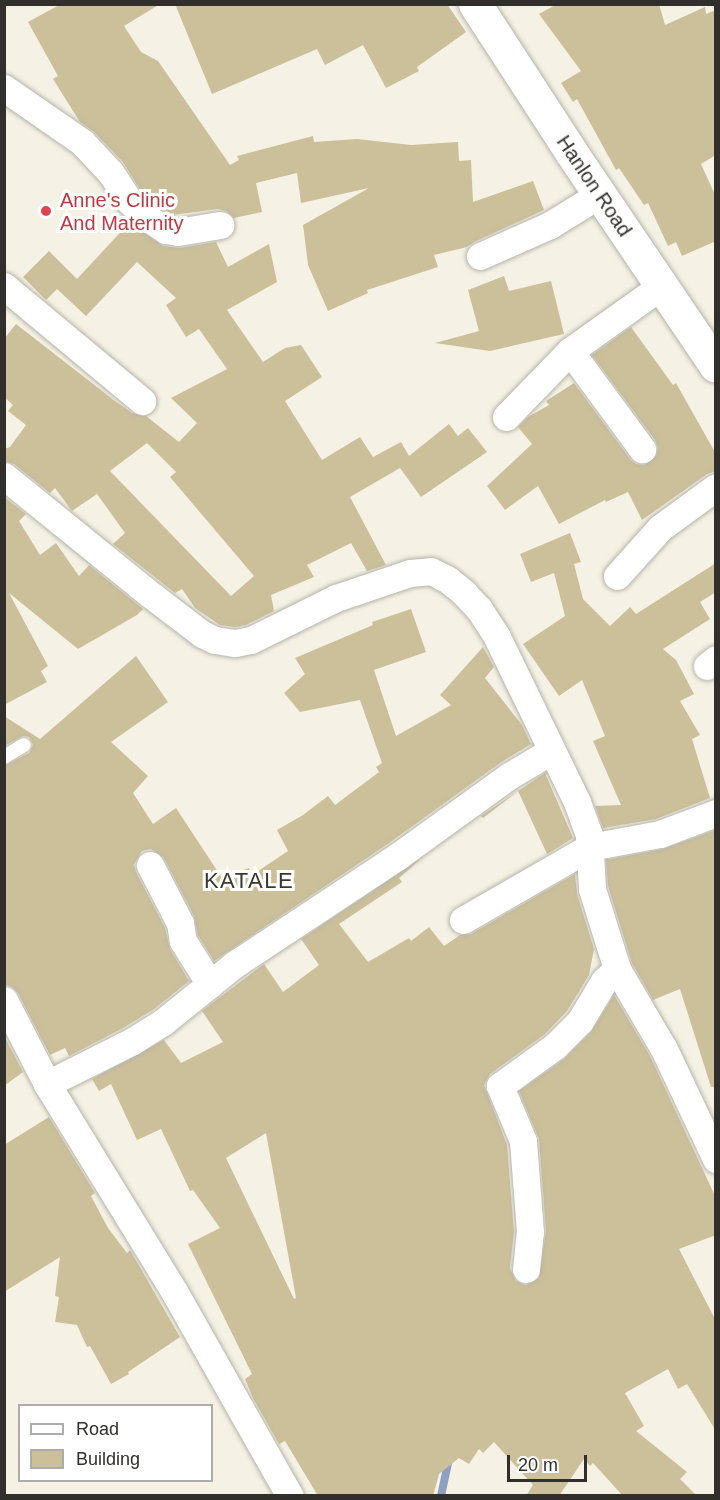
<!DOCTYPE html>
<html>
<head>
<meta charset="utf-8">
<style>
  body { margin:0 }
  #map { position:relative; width:720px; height:1500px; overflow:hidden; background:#f5f2e5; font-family:Arial,sans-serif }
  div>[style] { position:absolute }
  .stream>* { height:8px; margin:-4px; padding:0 4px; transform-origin:4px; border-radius:4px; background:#8ea1c2 }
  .building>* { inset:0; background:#cbc09a }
  .roads { filter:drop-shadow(0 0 2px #b6b3a8) drop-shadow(0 0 2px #b6b3a8) }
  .service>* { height:14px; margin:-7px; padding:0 7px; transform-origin:7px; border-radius:7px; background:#fff }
  .minor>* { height:27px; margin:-13.5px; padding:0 13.5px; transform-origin:13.5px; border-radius:13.5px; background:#fff }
  .secondary>* { height:33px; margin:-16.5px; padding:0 16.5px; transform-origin:16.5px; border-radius:16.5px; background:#fff }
  .dots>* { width:16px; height:16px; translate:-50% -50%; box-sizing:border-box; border:3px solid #fff; border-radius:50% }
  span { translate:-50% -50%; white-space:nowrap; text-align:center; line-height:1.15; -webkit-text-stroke:6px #fff; paint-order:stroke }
  .street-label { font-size:20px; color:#302f2b }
  .health-label { font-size:20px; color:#be3a42 }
  .left { translate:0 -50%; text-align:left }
  .quarter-label { font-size:22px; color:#3b382e; letter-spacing:1.5px }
  .frame { position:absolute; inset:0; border:6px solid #302f2b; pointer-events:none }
  .legend { position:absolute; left:18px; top:1404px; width:195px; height:78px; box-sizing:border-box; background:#fff; border:2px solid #acacaa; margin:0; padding:8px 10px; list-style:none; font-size:18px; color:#302f2b }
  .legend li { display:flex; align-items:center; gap:12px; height:30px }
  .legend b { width:30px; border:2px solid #acacaa }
  .scale { position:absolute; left:507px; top:1455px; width:80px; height:27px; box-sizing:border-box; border:3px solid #302f2b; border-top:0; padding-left:8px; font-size:18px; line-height:21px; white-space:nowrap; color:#302f2b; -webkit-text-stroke:4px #fff; paint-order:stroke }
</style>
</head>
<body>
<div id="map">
  <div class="stream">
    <i style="left:441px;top:1496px;width:39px;rotate:-78deg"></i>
  </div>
  <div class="building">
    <i style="clip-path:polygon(61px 4px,160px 4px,124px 26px,141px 52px,158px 61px,230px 165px,239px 160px,237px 156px,313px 136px,314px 142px,357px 139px,411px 145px,458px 142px,459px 161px,471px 160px,473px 202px,533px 181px,544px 210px,474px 242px,467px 247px,434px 255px,438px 267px,367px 290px,368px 293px,328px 311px,308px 265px,303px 225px,369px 188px,301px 203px,297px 173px,256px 183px,262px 212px,234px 218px,226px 211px,218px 209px,172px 215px,141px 191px,123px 162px,93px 131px,80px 122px,53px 79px,58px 76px,28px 22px)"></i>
    <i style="clip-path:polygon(175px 4px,447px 4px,466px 32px,417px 67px,419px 71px,386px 88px,363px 45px,325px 65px,317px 49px,212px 94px)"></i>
    <i style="clip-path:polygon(557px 4px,659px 4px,665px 25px,705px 7px,706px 14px,716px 10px,716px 155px,701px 164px,716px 197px,716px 241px,682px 256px,676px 242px,668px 246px,648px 203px,644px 205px,619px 168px,616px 170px,577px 99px,573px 102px,561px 83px,581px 71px,539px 14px)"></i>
    <i style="clip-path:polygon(evenodd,129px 223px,163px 246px,180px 248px,216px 242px,228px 267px,269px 244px,277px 282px,227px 310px,263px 362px,285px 348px,301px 345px,322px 377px,285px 401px,322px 460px,360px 437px,373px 457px,401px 442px,409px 456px,449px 424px,458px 436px,468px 428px,487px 452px,421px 497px,400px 468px,350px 497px,386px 565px,367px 571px,351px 543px,307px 565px,314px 577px,271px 595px,274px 611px,246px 625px,235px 627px,220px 625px,195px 608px,182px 589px,175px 593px,113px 544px,125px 533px,97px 494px,72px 511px,55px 488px,50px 493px,14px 464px,4px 461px,4px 449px,10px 447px,26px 425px,8px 411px,13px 405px,4px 397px,4px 339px,16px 324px,115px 401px,132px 413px,146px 416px,179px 442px,197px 423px,171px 398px,227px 369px,199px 329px,186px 337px,166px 305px,176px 298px,137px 262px,86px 316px,57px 289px,46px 300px,23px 277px,49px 251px,77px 279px,129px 223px,147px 443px,176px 472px,170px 477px,254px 576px,231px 596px,110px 471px,147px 443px)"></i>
    <i style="clip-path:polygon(504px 276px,509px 291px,551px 281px,564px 334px,490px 351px,435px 343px,479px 331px,468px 290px)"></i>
    <i style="clip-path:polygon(631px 327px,673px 385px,676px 383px,716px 454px,716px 471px,707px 474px,642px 520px,628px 492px,606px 502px,605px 500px,559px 524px,538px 486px,505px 510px,487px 486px,532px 444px,518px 427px,528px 417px,549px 405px,546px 401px,574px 383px,630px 459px,636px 464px,644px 465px,656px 456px,658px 448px,655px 440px,592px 355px)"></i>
    <i style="clip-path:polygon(4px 497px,26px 514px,19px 521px,40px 555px,56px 543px,79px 576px,89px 565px,143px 609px,137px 615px,78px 649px,9px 593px,48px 666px,41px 671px,47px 682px,4px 705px)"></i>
    <i style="clip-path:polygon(570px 533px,581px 562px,574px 564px,583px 599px,610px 626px,630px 607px,636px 614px,716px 563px,716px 592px,700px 602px,710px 619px,663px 649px,676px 660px,694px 694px,680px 701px,700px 735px,692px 739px,710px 798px,656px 819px,603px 828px,595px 806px,621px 805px,593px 741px,605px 736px,582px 680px,559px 696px,523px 644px,565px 616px,554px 573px,531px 582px,520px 554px)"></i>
    <i style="clip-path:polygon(411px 609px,426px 652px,374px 670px,396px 736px,451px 705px,440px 695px,483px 647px,494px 667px,485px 678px,522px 725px,531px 744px,500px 763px,389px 843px,214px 961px,198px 935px,194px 916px,164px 858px,151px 849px,142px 851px,134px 864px,136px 872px,165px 928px,170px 949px,189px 981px,154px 1009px,123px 1028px,69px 1056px,65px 1048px,50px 1055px,18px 993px,12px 987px,4px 984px,4px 766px,29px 753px,33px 745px,29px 737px,23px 736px,4px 746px,4px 716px,40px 739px,136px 656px,168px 702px,111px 742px,148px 776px,133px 793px,153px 824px,176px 808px,222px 878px,249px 868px,252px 875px,288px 851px,277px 830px,303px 815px,328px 796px,335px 805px,379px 772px,376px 767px,382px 763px,360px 700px,300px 712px,284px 693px,305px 674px,295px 658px,373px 625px,372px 622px)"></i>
    <i style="clip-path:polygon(545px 773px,573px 838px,547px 854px,518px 791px,483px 818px,481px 816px)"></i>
    <i style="clip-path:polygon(716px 830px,716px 1087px,711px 1087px,680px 989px,653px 1000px,632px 963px,608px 886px,606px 860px,663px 849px)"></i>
    <i style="clip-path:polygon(evenodd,423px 857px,399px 878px,402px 882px,339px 924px,368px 962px,409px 938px,411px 941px,429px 927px,444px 946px,460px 935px,471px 934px,575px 874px,577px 894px,594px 949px,589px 975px,567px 1011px,545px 1034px,490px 1074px,484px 1085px,507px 1145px,514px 1232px,510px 1268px,516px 1281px,525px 1285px,539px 1278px,546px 1231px,539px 1139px,519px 1091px,564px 1059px,591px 1032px,614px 995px,650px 1056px,716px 1198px,716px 1235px,679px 1249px,716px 1321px,716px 1431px,687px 1384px,678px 1389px,668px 1369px,625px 1393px,644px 1426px,636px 1431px,687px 1472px,680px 1479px,697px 1496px,623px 1496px,593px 1463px,590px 1466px,584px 1459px,559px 1496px,526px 1496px,533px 1485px,494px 1442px,483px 1453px,479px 1449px,469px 1464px,459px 1458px,439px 1474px,433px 1496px,318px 1496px,285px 1441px,279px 1444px,253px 1398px,245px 1379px,252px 1374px,188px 1244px,220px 1228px,193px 1190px,190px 1191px,161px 1129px,137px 1140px,111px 1084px,99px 1091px,92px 1079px,164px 1040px,181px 1063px,223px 1042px,202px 1011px,264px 964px,283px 992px,319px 965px,301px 939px,423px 857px,266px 1133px,296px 1298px,294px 1299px,226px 1158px,266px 1133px)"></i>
    <i style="clip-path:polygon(4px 1036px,23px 1072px,4px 1086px)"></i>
    <i style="clip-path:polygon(49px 1117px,95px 1193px,91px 1196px,108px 1228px,127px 1253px,130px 1250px,180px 1337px,128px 1372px,129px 1374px,111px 1384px,90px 1346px,87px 1347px,77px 1325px,55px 1322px,59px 1297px,55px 1296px,60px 1257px,4px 1292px,4px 1145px)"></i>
  </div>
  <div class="roads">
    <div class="service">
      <i style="left:4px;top:757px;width:23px;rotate:-31deg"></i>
    </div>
    <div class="minor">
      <i style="left:4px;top:88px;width:95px;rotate:34.7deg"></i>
      <i style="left:82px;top:142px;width:42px;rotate:46.9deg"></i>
      <i style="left:111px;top:173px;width:33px;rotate:57deg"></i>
      <i style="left:129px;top:201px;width:23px;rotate:43deg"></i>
      <i style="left:146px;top:217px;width:24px;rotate:33deg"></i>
      <i style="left:166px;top:230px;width:12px;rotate:9deg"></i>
      <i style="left:178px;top:232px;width:43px;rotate:-9.5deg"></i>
      <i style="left:480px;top:256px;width:77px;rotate:-23.9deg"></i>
      <i style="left:550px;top:225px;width:59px;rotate:-31.8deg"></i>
      <i style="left:4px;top:286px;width:180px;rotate:39.8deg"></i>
      <i style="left:570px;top:351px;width:122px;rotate:53.7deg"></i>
      <i style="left:506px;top:417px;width:92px;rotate:-45.9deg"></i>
      <i style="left:570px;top:351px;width:112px;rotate:-35.5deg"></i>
      <i style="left:4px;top:476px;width:189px;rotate:39deg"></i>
      <i style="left:151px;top:595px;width:64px;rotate:37.4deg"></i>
      <i style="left:202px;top:634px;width:14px;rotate:25deg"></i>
      <i style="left:215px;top:640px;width:20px;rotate:9deg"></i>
      <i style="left:235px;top:643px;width:16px;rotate:-11deg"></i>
      <i style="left:251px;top:640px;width:95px;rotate:-26.3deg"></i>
      <i style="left:336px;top:598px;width:78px;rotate:-18.7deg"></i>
      <i style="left:410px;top:573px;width:21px;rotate:-5deg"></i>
      <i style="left:431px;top:571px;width:18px;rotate:27deg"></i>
      <i style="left:447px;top:579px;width:22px;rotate:39deg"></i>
      <i style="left:464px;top:593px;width:22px;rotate:47deg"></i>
      <i style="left:479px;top:609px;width:31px;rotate:57deg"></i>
      <i style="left:496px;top:635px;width:186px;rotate:64.1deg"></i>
      <i style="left:577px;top:802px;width:35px;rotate:70deg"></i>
      <i style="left:589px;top:835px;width:54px;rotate:86.8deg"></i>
      <i style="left:592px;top:889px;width:84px;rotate:72.6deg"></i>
      <i style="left:617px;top:969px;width:93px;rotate:59.6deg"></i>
      <i style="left:664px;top:1049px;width:122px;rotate:64.7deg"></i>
      <i style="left:617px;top:576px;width:64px;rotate:-48.1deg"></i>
      <i style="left:660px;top:528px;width:69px;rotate:-36.2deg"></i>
      <i style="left:707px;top:666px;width:11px;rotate:-38deg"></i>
      <i style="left:150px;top:865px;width:65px;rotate:62.7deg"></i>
      <i style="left:180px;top:923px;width:18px;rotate:81deg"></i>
      <i style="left:183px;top:941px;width:51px;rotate:57.9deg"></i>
      <i style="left:463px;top:920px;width:146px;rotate:-29.9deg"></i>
      <i style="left:590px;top:847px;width:71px;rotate:-10.5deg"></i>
      <i style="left:660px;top:834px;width:60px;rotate:-20.6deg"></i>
      <i style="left:4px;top:1000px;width:94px;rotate:62.9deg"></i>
      <i style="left:47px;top:1084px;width:245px;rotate:58.5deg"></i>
      <i style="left:175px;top:1293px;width:233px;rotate:60.5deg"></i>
      <i style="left:47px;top:1084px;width:94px;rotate:-26.6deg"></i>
      <i style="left:131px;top:1042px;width:38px;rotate:-32deg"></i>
      <i style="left:163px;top:1022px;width:92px;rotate:-38.9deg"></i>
      <i style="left:235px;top:964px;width:196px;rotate:-33.5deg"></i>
      <i style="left:398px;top:856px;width:137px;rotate:-35.8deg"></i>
      <i style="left:509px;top:776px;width:49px;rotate:-30.8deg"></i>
      <i style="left:526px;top:1269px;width:37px;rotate:-84deg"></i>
      <i style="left:530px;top:1232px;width:91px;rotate:-94.4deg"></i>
      <i style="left:523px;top:1141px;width:60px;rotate:-112.7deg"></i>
      <i style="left:500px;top:1086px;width:68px;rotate:-36deg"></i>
      <i style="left:555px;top:1046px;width:35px;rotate:-45deg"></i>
      <i style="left:580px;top:1021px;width:47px;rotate:-59deg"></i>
      <i style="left:604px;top:981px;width:18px;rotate:-43deg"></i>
    </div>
    <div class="secondary">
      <i style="left:475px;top:4px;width:176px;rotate:57deg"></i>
      <i style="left:571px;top:152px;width:258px;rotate:55.9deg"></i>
    </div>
  </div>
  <div class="dots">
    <i style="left:46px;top:211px;background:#e0444e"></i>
  </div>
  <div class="street-label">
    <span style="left:594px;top:186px;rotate:56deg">Hanlon Road</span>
  </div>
  <div class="health-label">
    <span class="left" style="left:60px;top:212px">Anne's Clinic<br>And Maternity</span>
  </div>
  <div class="quarter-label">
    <span style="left:249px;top:881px">KATALE</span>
  </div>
  <div class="frame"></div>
  <ul class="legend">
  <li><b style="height:8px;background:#fff"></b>Road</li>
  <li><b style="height:16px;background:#cbc09a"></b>Building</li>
  </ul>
  <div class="scale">20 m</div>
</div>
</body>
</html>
